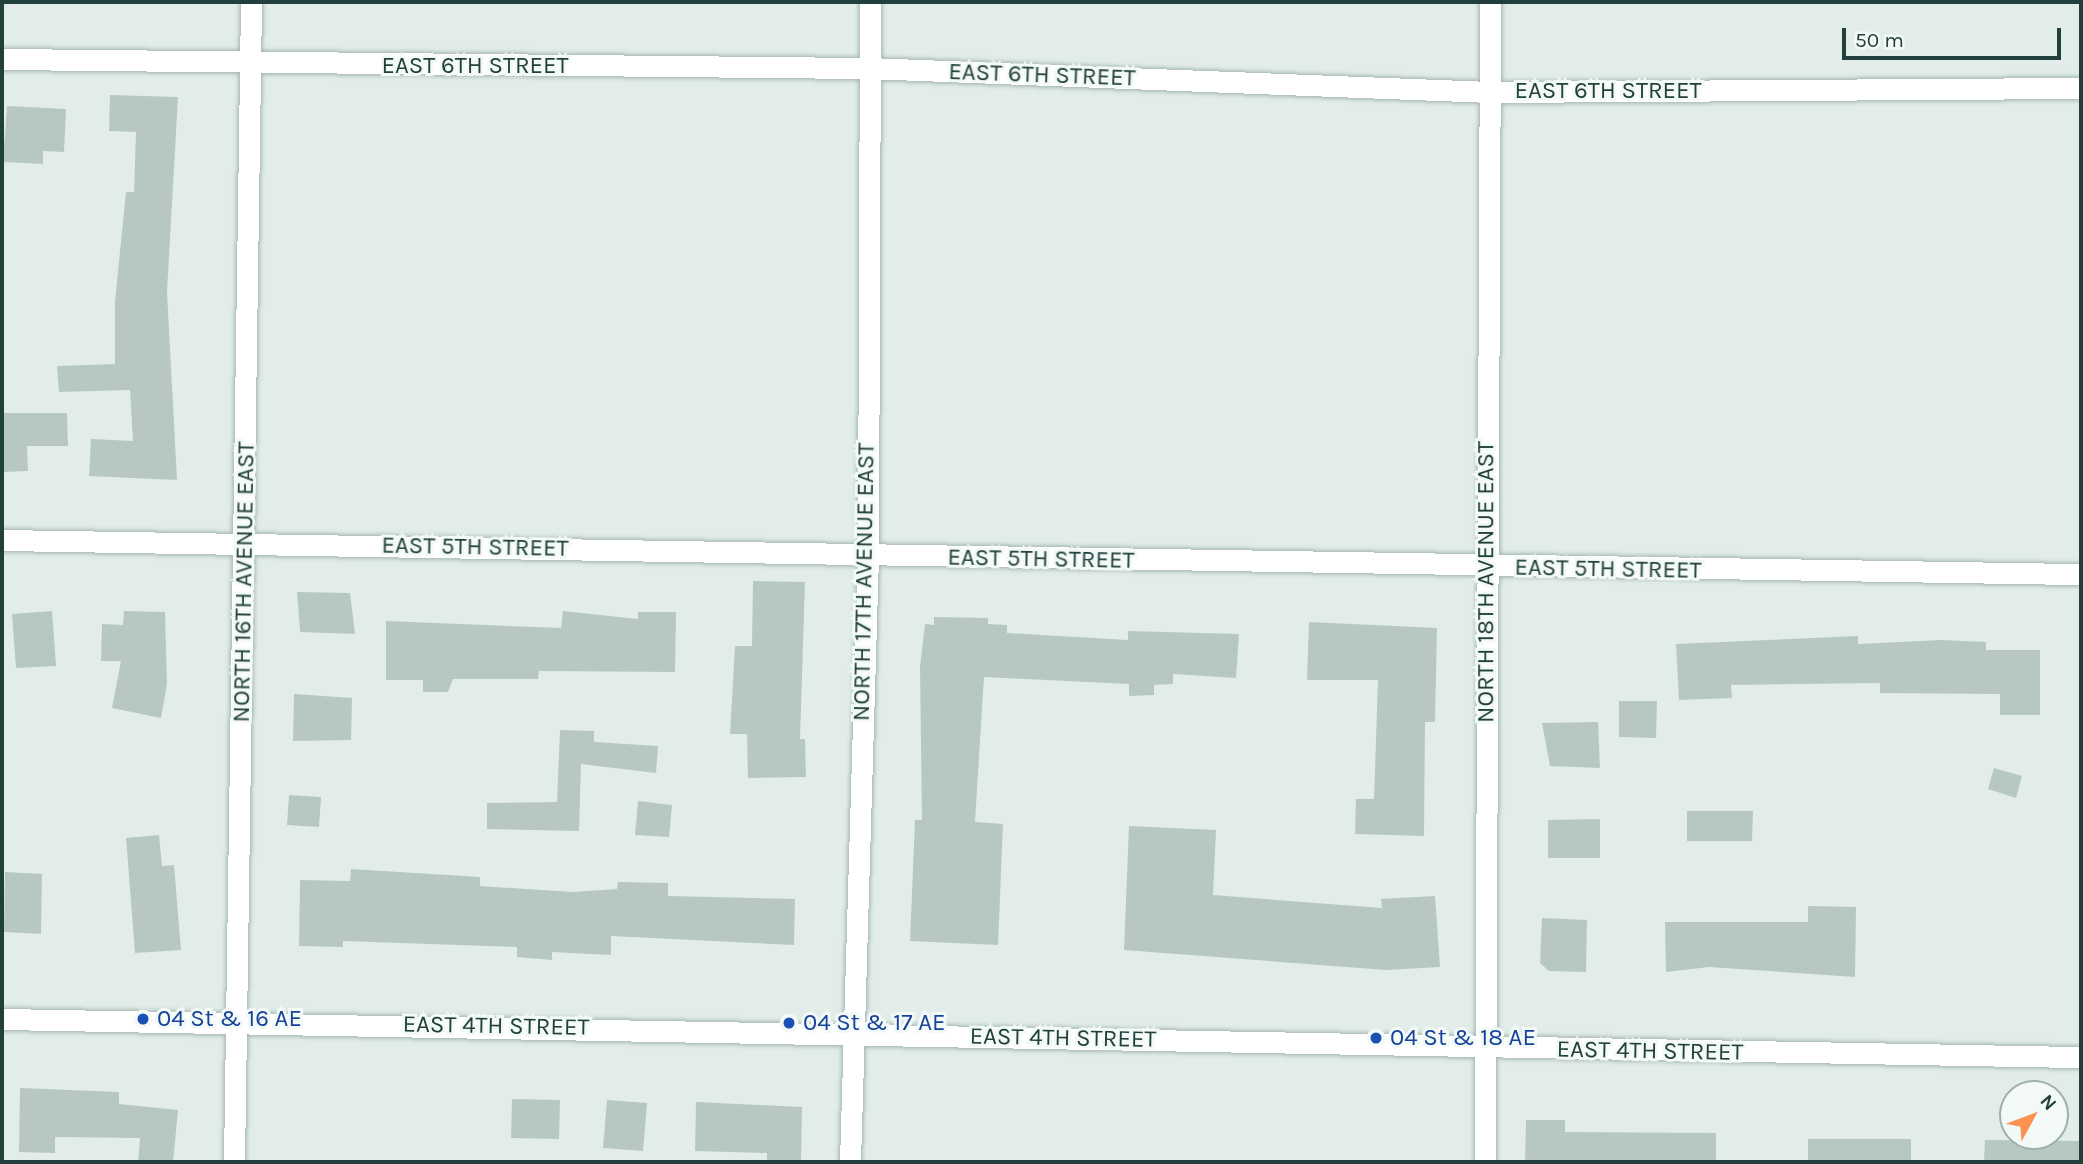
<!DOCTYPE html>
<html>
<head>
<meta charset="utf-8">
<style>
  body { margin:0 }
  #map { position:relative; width:2083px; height:1164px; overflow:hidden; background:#e2edea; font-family:Karla,sans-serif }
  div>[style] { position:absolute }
  .building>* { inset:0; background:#b7c8c3 }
  .roads { filter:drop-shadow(0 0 2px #a4b6b2) drop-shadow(0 0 2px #a4b6b2) }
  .street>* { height:21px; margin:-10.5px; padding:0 10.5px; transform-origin:10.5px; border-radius:10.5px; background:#fff }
  .secondary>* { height:21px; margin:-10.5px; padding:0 10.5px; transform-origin:10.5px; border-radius:10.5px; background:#fff }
  .dots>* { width:19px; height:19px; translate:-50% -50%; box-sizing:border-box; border:4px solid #f3f9f7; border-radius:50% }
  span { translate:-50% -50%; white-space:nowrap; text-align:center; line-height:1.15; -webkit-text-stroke:6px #f3f9f7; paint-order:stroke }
  .street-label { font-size:24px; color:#21403b }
  .transit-label { font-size:24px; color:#164399 }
  .left { translate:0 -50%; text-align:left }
  .frame { position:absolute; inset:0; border:4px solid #21403b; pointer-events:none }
  .north { position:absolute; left:1999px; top:1080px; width:70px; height:70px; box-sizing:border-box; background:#f3f9f7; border:2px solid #9fafac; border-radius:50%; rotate:49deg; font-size:19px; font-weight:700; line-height:28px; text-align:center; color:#21403b }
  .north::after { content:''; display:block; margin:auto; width:24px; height:32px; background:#fb9252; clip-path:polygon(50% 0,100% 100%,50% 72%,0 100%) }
  .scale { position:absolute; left:1842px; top:28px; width:219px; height:32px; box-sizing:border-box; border:4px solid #21403b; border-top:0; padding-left:9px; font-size:21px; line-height:24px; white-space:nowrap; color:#21403b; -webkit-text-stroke:5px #f3f9f7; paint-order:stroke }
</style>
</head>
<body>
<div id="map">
  <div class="building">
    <i style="clip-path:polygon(110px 95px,178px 97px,167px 292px,177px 480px,89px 476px,91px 439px,133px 441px,130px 390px,59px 392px,57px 366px,115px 364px,115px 301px,126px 192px,134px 192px,136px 132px,109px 131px)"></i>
    <i style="clip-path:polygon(7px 106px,66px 109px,64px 152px,43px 151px,43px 164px,3px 162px)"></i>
    <i style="clip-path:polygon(2px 413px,67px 413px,68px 446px,27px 446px,28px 471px,2px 472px)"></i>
    <i style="clip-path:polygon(753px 581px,805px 582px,800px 739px,805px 739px,806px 777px,748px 778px,747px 734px,730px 734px,735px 646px,752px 646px)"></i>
    <i style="clip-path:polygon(297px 592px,350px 593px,355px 634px,300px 632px)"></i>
    <i style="clip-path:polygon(52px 611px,56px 666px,16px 668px,12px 614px)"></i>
    <i style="clip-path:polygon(124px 611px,165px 612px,167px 684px,161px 718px,112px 708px,121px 661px,101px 661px,102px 624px,123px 625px)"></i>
    <i style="clip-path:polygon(563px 611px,638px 619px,638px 612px,676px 612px,675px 672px,539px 671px,538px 679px,453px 679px,448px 692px,423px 692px,423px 680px,386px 680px,386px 621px,561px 628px)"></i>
    <i style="clip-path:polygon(934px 617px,988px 618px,988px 624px,1007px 625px,1007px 633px,1128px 640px,1128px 631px,1239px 634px,1236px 678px,1173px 674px,1173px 684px,1154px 685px,1154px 695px,1129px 696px,1129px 684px,984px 677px,975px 822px,1003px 824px,998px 945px,910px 941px,915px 820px,922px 820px,920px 667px,925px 624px,934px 625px)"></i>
    <i style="clip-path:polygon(1309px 622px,1437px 628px,1435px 722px,1425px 722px,1424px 836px,1355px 834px,1356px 799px,1374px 799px,1378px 680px,1307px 680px)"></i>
    <i style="clip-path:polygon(1858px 636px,1858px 644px,1941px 640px,1986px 642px,1986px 650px,2040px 650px,2040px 715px,2000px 715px,2000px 694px,1880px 693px,1880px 683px,1731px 685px,1732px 698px,1679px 700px,1676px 644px)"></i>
    <i style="clip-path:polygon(294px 694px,352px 698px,351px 740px,293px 741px)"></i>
    <i style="clip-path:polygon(1619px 701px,1657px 701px,1656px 738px,1619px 737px)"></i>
    <i style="clip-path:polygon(1598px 722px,1600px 768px,1550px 766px,1542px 723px)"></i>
    <i style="clip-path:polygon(560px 730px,594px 731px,594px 742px,658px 746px,656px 773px,581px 764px,579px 831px,487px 829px,487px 803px,557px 802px)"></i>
    <i style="clip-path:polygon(1994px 768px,2022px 776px,2016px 798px,1988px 789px)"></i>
    <i style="clip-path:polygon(289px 795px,321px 797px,319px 827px,287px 825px)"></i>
    <i style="clip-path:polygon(638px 801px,672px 805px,669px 837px,635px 835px)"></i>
    <i style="clip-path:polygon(1687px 811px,1753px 811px,1752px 841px,1687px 841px)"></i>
    <i style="clip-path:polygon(1600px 819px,1600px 858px,1548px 858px,1548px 820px)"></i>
    <i style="clip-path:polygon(1129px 826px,1216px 830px,1213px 895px,1382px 908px,1381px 899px,1435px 896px,1440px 967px,1386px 970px,1124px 950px)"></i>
    <i style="clip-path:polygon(159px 835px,162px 866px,174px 865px,181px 950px,135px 953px,126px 838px)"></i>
    <i style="clip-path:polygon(351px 869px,480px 877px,480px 886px,573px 892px,617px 889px,618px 882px,668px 883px,668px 896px,795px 899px,794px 945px,611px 936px,611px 955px,552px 952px,552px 960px,517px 957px,517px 947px,343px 941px,343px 947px,299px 946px,300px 880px,350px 881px)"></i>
    <i style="clip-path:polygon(5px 872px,42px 874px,41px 934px,4px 932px)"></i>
    <i style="clip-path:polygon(1808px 906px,1856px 907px,1855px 977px,1709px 967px,1666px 972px,1665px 922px,1808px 922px)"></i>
    <i style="clip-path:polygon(1542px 918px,1587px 920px,1586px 972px,1549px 971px,1540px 963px)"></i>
    <i style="clip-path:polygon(20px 1088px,119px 1092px,119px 1104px,178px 1110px,173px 1162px,138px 1162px,140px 1138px,55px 1137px,55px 1153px,19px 1152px)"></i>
    <i style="clip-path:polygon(512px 1099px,560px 1100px,559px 1139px,511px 1138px)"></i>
    <i style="clip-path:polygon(607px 1100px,647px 1103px,643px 1151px,603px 1148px)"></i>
    <i style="clip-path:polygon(696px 1102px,802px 1107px,801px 1162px,767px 1162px,767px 1153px,695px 1151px)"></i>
    <i style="clip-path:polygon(1526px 1120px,1565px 1120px,1565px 1132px,1716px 1133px,1716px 1162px,1525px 1162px)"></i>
    <i style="clip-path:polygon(1808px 1139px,1911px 1139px,1911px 1162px,1808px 1162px)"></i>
    <i style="clip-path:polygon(1985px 1140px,2081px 1141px,2081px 1162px,1984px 1162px)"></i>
  </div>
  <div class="roads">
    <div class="street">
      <i style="left:2px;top:59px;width:866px;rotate:0.6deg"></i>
      <i style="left:868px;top:68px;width:623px;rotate:2.21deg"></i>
      <i style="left:1491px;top:92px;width:590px;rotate:-0.39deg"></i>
      <i style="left:2px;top:540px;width:2079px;rotate:0.94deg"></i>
      <i style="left:234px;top:1162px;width:1160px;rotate:-89.16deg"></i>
      <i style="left:850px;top:1162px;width:606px;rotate:-88.3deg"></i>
      <i style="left:868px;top:556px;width:554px;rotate:-89.79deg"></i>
      <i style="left:1485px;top:1162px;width:1160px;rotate:-89.75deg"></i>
    </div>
    <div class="secondary">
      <i style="left:2px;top:1019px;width:2079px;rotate:1.05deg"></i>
    </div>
  </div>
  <div class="dots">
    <i style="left:143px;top:1019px;background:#1a4fb4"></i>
    <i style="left:789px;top:1023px;background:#1a4fb4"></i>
    <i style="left:1376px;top:1038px;background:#1a4fb4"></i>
  </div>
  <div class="street-label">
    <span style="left:475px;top:66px">EAST 6TH STREET</span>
    <span style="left:1042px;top:75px;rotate:2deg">EAST 6TH STREET</span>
    <span style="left:1608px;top:91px">EAST 6TH STREET</span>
    <span style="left:475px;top:547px;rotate:1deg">EAST 5TH STREET</span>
    <span style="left:1041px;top:559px;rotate:1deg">EAST 5TH STREET</span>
    <span style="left:1608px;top:569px;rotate:1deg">EAST 5TH STREET</span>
    <span style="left:244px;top:582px;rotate:-89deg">NORTH 16TH AVENUE EAST</span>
    <span style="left:864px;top:582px;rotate:-89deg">NORTH 17TH AVENUE EAST</span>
    <span style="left:1486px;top:582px;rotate:-90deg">NORTH 18TH AVENUE EAST</span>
    <span style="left:496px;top:1026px;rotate:1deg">EAST 4TH STREET</span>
    <span style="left:1063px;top:1038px;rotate:1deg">EAST 4TH STREET</span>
    <span style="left:1650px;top:1051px;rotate:1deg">EAST 4TH STREET</span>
  </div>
  <div class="transit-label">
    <span class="left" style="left:157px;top:1019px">04 St &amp; 16 AE</span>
    <span class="left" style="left:803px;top:1023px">04 St &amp; 17 AE</span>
    <span class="left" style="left:1390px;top:1038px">04 St &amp; 18 AE</span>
  </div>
  <div class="frame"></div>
  <div class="north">N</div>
  <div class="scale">50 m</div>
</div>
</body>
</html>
